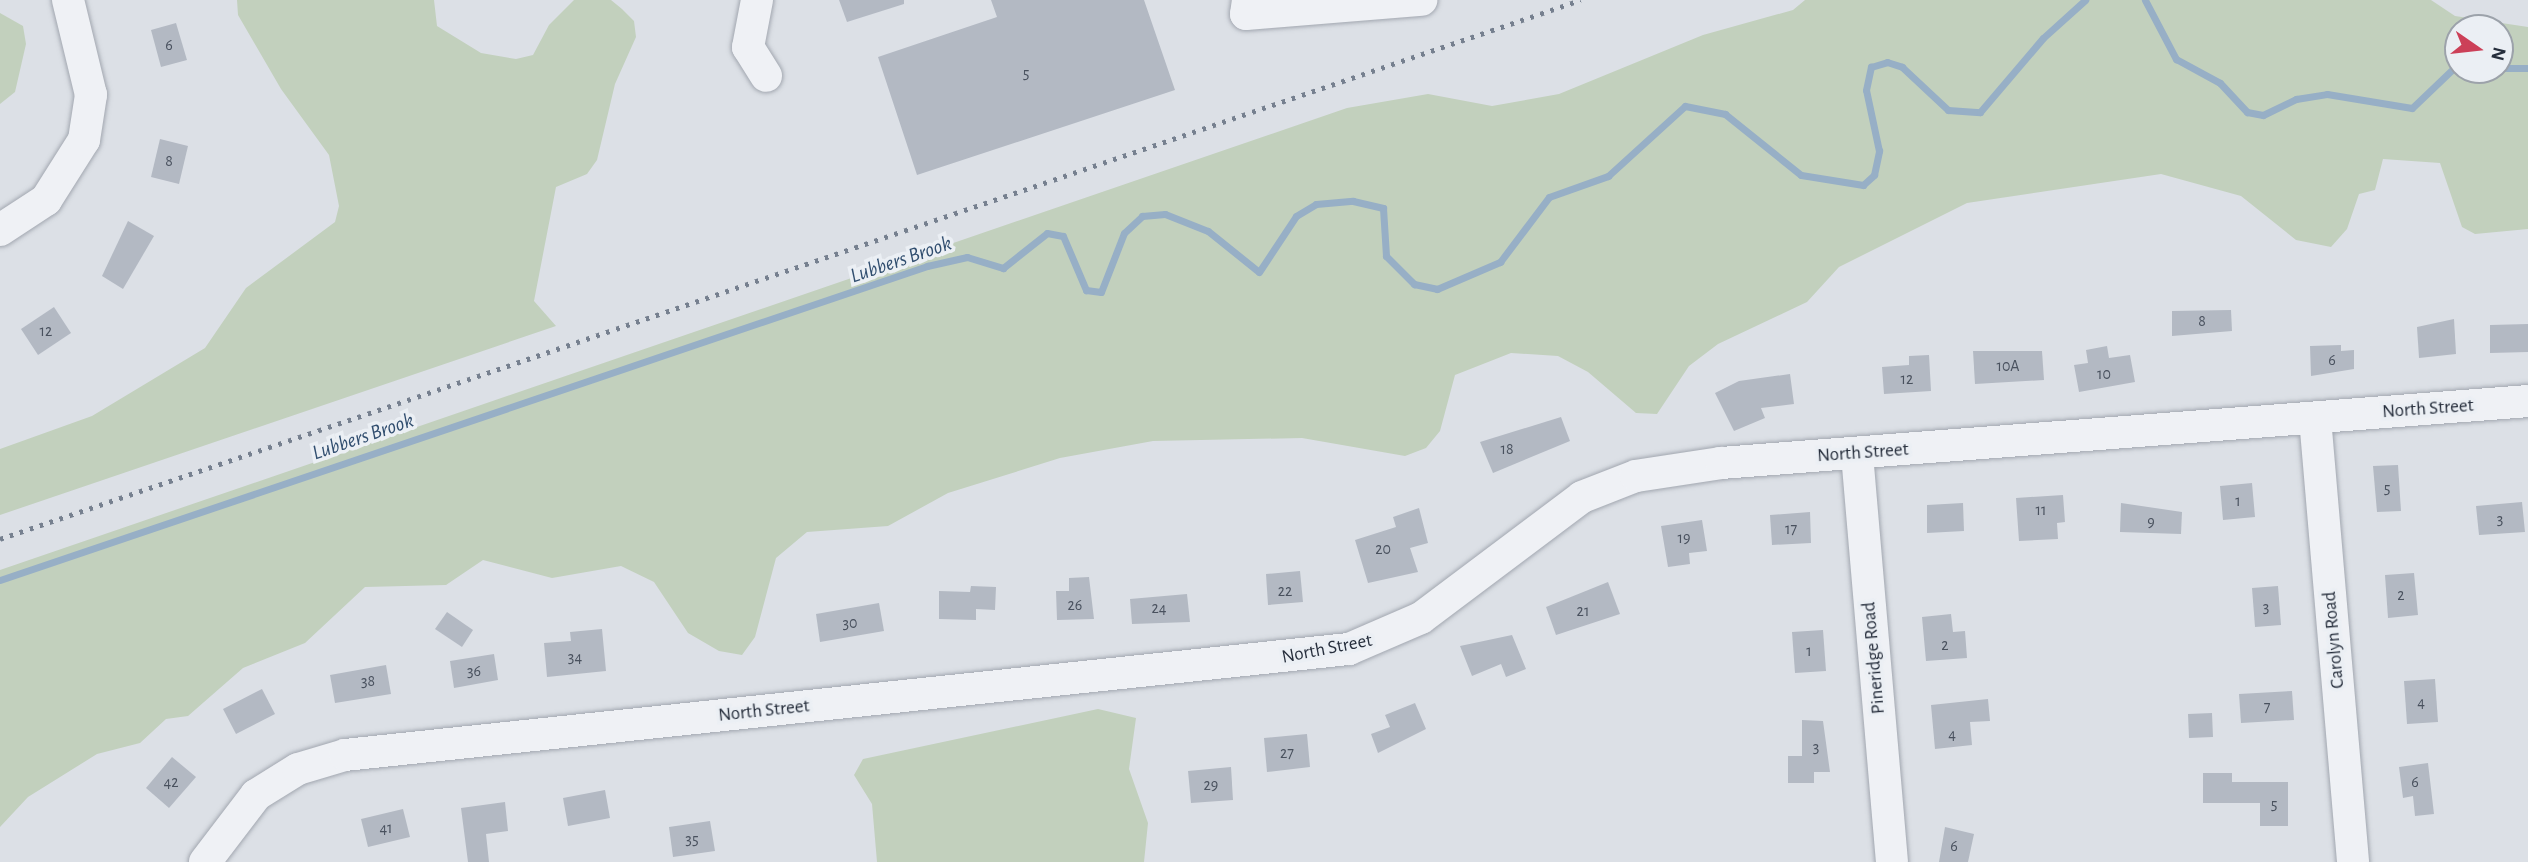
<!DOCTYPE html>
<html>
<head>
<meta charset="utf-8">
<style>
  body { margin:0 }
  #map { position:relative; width:2528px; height:862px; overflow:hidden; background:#dce0e6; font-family:"Alegreya Sans",sans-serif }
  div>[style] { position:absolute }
  .green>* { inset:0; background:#c2d0bd }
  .stream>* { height:7px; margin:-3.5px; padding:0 3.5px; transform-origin:3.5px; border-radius:3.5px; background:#97afc6 }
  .building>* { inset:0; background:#b3b9c3 }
  .roads { filter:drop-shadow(0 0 2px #a2a7b0) drop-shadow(0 0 2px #a2a7b0) }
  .minor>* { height:32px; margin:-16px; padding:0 16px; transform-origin:16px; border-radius:16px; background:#eff1f5 }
  .rail>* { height:5px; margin-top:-2.5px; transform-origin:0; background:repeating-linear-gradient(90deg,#76808f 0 3.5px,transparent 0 10.5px) }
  span { translate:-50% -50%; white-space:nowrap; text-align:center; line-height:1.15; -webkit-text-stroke:7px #ebeff4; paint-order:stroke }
  .number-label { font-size:16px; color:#49515e }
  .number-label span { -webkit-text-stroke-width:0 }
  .street-label { font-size:19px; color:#262e3c }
  .water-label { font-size:21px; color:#314e6f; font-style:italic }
  .north { position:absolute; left:2444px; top:14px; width:70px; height:70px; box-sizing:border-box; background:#ebeff4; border:2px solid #9ca2aa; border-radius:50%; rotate:104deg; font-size:19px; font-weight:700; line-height:28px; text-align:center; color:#262e3c }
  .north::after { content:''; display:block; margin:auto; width:24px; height:32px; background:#cc4058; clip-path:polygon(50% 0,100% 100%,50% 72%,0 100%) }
</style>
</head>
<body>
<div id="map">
  <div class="green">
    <i style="clip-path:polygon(237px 0,434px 0,437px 26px,481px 53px,516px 59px,533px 55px,549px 25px,574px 0,611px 0,622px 9px,634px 21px,636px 37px,615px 84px,597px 160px,587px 174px,556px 187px,534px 301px,556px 326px,0 515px,0 449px,92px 416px,205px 348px,246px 288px,335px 222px,339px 206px,329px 155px,281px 89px,238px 15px)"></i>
    <i style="clip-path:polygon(evenodd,1805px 0,2431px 0,2455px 16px,2528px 27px,2528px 229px,2475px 234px,2462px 227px,2440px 163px,2383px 159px,2375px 190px,2359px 194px,2347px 229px,2331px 247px,2296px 240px,2241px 196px,2161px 174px,1967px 203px,1839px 267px,1807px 302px,1718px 344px,1689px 366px,1657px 414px,1636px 413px,1588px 372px,1558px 356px,1511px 353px,1455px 375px,1440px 431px,1426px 448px,1405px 456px,1302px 438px,1153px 441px,1060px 458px,948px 493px,888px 526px,807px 532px,776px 558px,755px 637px,742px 655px,719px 651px,688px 633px,654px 582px,621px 566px,552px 578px,483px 560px,446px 585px,365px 587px,305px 643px,243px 668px,188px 716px,166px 719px,140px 743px,97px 754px,28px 797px,0 827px,0 570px,1347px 108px,1428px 94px,1492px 106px,1559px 94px,1703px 35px,1793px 10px,1805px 0,2458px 28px,2500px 28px,2500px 70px,2458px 70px,2458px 28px)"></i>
    <i style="clip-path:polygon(0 13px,23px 26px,26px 44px,15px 92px,0 104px)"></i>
    <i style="clip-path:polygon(1098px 709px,1136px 718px,1129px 769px,1148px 823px,1144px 862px,877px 862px,872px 804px,854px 775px,863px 759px)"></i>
  </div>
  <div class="stream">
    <i style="left:2145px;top:0;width:67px;rotate:62.3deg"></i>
    <i style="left:2176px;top:59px;width:50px;rotate:28.6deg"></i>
    <i style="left:2220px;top:83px;width:40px;rotate:47deg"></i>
    <i style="left:2247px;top:112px;width:16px;rotate:11deg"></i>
    <i style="left:2263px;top:115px;width:37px;rotate:-26deg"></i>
    <i style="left:2296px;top:99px;width:31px;rotate:-9deg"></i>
    <i style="left:2327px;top:94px;width:86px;rotate:9.4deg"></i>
    <i style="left:2412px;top:108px;width:64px;rotate:-43.7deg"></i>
    <i style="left:2500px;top:68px;width:28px"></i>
    <i style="left:0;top:580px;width:979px;rotate:-18.71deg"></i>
    <i style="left:927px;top:266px;width:41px;rotate:-12.7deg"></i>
    <i style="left:967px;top:257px;width:38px;rotate:17deg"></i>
    <i style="left:1003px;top:268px;width:56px;rotate:-38.5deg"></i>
    <i style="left:1047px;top:233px;width:16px;rotate:11deg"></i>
    <i style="left:1063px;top:236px;width:59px;rotate:66.9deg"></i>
    <i style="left:1086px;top:290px;width:15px;rotate:8deg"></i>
    <i style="left:1101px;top:292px;width:63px;rotate:-68.7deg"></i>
    <i style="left:1124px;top:233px;width:25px;rotate:-43deg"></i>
    <i style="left:1142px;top:216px;width:23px;rotate:-5deg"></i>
    <i style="left:1165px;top:214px;width:46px;rotate:21.6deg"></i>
    <i style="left:1208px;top:231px;width:65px;rotate:38.8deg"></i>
    <i style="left:1259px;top:272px;width:67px;rotate:-56.5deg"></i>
    <i style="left:1296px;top:216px;width:23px;rotate:-31deg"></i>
    <i style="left:1316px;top:204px;width:37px;rotate:-5deg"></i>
    <i style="left:1353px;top:201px;width:31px;rotate:13deg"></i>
    <i style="left:1383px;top:208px;width:48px;rotate:86.4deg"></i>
    <i style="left:1386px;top:256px;width:40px;rotate:45deg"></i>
    <i style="left:1414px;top:284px;width:24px;rotate:12deg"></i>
    <i style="left:1437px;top:289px;width:69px;rotate:-23.2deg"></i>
    <i style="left:1500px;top:262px;width:81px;rotate:-53deg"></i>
    <i style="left:1549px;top:197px;width:63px;rotate:-19.6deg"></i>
    <i style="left:1608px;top:176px;width:104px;rotate:-42.3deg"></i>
    <i style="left:1685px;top:106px;width:41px;rotate:11.3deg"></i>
    <i style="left:1725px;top:114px;width:97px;rotate:38.8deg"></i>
    <i style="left:1801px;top:175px;width:63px;rotate:9.2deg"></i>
    <i style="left:1863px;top:185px;width:15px;rotate:-42deg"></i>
    <i style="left:1874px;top:175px;width:25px;rotate:-78deg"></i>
    <i style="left:1879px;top:151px;width:62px;rotate:-102deg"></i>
    <i style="left:1866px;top:90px;width:24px;rotate:-78deg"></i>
    <i style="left:1871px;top:67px;width:17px;rotate:-17deg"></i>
    <i style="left:1887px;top:62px;width:16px;rotate:18deg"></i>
    <i style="left:1902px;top:67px;width:63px;rotate:43.1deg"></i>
    <i style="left:1948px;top:110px;width:32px;rotate:4deg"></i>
    <i style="left:1980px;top:112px;width:97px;rotate:-49.6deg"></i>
    <i style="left:2043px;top:38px;width:57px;rotate:-42.1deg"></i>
  </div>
  <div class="building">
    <i style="clip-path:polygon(839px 0,904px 0,904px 4px,847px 22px)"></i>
    <i style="clip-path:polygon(991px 0,1144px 0,1175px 90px,917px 175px,878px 57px,997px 17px)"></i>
    <i style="clip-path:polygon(176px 23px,187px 60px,161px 67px,151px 30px)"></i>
    <i style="clip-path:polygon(160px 139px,188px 146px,179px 184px,151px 177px)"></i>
    <i style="clip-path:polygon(128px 221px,154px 236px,123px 289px,102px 276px)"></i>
    <i style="clip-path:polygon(54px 307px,71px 333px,38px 355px,21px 329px)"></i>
    <i style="clip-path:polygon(2231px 310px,2232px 331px,2172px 336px,2172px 311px)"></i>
    <i style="clip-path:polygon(2454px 319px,2456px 354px,2419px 358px,2417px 327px)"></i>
    <i style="clip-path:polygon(2528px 324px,2528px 352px,2490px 353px,2490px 325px)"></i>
    <i style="clip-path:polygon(2341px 345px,2341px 351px,2354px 350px,2354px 369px,2311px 376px,2310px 346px)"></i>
    <i style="clip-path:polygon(2107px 346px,2109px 358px,2130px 355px,2135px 382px,2079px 392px,2074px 365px,2088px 363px,2086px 350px)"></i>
    <i style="clip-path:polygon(1973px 351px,2042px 351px,2044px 380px,1975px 384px)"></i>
    <i style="clip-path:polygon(1929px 355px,1931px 391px,1884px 394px,1882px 367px,1909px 365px,1909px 356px)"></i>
    <i style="clip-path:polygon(1790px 374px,1794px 404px,1761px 408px,1765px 418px,1734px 431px,1715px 393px,1739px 381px)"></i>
    <i style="clip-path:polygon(1561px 417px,1570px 441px,1493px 473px,1480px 442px)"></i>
    <i style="clip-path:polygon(2398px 465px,2401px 511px,2377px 512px,2373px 466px)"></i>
    <i style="clip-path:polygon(2252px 483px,2255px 517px,2223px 520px,2220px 486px)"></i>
    <i style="clip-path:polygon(2063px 495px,2065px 522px,2057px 523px,2058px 539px,2019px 541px,2016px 498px)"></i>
    <i style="clip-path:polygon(2522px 502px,2525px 532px,2479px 535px,2476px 506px)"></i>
    <i style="clip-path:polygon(1963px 503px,1964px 531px,1927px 533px,1927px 505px)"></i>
    <i style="clip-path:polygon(2121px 503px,2182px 512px,2181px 534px,2120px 532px)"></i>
    <i style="clip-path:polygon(1419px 508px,1428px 543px,1410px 548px,1418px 572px,1368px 583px,1355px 540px,1396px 527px,1393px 517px)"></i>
    <i style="clip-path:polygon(1810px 512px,1811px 543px,1772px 545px,1770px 515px)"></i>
    <i style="clip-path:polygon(1702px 520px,1707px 551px,1689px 553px,1690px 564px,1668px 567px,1661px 526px)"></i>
    <i style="clip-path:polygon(1300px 571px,1303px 602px,1268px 605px,1266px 574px)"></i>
    <i style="clip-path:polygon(2414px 573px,2418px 615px,2388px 618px,2385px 575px)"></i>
    <i style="clip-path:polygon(1089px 577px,1094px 619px,1057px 620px,1056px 591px,1069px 591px,1069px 578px)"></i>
    <i style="clip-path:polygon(1608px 582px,1620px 614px,1556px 635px,1546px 607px)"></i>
    <i style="clip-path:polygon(971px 586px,996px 587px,995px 610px,976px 609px,976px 620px,939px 619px,939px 591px,970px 592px)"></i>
    <i style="clip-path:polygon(2278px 586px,2281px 625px,2255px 627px,2252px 588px)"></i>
    <i style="clip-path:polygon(1187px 594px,1190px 622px,1132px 624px,1130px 599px)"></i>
    <i style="clip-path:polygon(879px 603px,884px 631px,820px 642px,816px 614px)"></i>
    <i style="clip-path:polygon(447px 612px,473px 630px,462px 647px,435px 629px)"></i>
    <i style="clip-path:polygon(1951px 614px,1953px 632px,1965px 631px,1967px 658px,1926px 661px,1922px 617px)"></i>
    <i style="clip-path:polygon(602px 629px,606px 671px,547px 677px,544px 643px,571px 641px,570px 632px)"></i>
    <i style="clip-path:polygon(1823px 630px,1826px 671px,1795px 673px,1792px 632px)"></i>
    <i style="clip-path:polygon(1512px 635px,1526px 669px,1506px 677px,1501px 664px,1472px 676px,1460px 646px)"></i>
    <i style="clip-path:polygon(494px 654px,498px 680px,454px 688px,450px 661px)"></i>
    <i style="clip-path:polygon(386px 665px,391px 694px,335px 703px,330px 675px)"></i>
    <i style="clip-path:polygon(2435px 679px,2438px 722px,2407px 724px,2404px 681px)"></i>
    <i style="clip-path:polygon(262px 689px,275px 714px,236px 734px,223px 709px)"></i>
    <i style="clip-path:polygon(2292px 691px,2294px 720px,2241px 723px,2239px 694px)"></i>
    <i style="clip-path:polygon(1988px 699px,1990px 721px,1970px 722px,1972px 745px,1935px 749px,1931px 705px)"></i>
    <i style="clip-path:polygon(1415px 703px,1426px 729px,1378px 753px,1371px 734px,1390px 727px,1385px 715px)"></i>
    <i style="clip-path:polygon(2212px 713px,2213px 737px,2189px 738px,2188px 714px)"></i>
    <i style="clip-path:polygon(1802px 720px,1823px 721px,1830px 772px,1814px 772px,1814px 783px,1788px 783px,1788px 756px,1802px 756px)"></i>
    <i style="clip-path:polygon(1307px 734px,1310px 767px,1267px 772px,1264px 738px)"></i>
    <i style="clip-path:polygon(172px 757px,196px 777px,169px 808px,146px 788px)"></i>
    <i style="clip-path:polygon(2428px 763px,2434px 814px,2415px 816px,2413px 796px,2403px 798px,2399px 767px)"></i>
    <i style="clip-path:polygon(1231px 767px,1233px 800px,1191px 803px,1188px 771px)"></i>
    <i style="clip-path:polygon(2203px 773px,2232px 773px,2232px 782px,2288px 782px,2288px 826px,2260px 826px,2260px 803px,2203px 803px)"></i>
    <i style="clip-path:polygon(605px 790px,610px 818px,568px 826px,563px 798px)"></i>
    <i style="clip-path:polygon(505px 802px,508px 831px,486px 834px,489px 862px,468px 862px,461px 808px)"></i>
    <i style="clip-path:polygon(403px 809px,410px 837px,368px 847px,361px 819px)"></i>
    <i style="clip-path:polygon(710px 821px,715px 851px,673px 857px,669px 827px)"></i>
    <i style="clip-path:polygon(1945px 827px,1974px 834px,1968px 862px,1939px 862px)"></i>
  </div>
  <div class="roads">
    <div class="minor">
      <i style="left:757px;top:0;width:48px;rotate:100.8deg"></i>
      <i style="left:748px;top:47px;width:34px;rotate:58deg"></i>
      <i style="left:1248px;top:0;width:14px;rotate:98deg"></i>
      <i style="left:1246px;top:14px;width:176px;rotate:-4.6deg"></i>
      <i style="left:0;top:230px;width:55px;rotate:-33.1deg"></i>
      <i style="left:46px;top:200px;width:71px;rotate:-57.7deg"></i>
      <i style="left:84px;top:140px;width:46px;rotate:-81.2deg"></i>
      <i style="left:91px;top:95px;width:98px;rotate:-103.6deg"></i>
      <i style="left:2315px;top:418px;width:446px;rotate:85.1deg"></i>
      <i style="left:1857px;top:454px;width:409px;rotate:85.1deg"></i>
      <i style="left:205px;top:862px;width:84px;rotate:-52.7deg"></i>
      <i style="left:256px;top:795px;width:49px;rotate:-31.8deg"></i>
      <i style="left:298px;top:769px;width:49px;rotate:-16.6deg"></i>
      <i style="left:345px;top:755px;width:1010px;rotate:-6.03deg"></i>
      <i style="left:1349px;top:649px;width:78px;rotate:-23.3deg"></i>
      <i style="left:1421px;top:618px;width:201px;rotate:-36.9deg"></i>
      <i style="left:1582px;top:497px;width:58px;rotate:-21.3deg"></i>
      <i style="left:1636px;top:476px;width:86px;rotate:-8.7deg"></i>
      <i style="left:1721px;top:463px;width:809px;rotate:-4.39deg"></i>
    </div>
  </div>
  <div class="rail">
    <i style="left:0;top:539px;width:1670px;rotate:-18.83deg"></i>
  </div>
  <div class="number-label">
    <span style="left:169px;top:45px">6</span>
    <span style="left:1026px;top:73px">5</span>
    <span style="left:169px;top:161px">8</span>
    <span style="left:2202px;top:321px">8</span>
    <span style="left:46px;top:331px">12</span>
    <span style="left:2332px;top:360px">6</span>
    <span style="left:2008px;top:366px">10A</span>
    <span style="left:2104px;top:374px">10</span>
    <span style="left:1907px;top:379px">12</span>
    <span style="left:1507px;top:449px">18</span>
    <span style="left:2387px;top:488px">5</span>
    <span style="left:2238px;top:501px">1</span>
    <span style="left:2041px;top:510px">11</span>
    <span style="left:2500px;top:519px">3</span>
    <span style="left:2151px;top:522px">9</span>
    <span style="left:1791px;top:529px">17</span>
    <span style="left:1684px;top:538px">19</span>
    <span style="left:1383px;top:549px">20</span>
    <span style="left:1285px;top:591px">22</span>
    <span style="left:2401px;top:595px">2</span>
    <span style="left:1075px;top:605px">26</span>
    <span style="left:2266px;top:607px">3</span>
    <span style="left:1159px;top:608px">24</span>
    <span style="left:1583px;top:611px">21</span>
    <span style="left:850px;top:623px">30</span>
    <span style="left:1945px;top:645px">2</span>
    <span style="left:1809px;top:651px">1</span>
    <span style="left:575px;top:657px">34</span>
    <span style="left:474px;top:671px">36</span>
    <span style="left:368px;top:681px">38</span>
    <span style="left:2421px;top:702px">4</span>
    <span style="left:2267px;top:707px">7</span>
    <span style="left:1952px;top:734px">4</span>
    <span style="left:1816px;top:747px">3</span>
    <span style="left:1287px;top:753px">27</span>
    <span style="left:171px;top:782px">42</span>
    <span style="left:2415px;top:782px">6</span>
    <span style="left:1211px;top:785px">29</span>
    <span style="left:2274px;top:804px">5</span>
    <span style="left:386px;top:828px">41</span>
    <span style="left:692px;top:839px">35</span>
    <span style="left:1954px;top:846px">6</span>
  </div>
  <div class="street-label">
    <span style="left:2428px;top:409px;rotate:-4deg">North Street</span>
    <span style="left:1863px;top:453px;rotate:-4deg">North Street</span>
    <span style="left:2334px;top:640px;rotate:-95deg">Carolyn Road</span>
    <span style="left:1327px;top:649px;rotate:-11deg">North Street</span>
    <span style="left:1874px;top:658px;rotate:-95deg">Pineridge Road</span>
    <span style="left:764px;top:711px;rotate:-6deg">North Street</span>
  </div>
  <div class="water-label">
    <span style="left:901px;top:260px;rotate:-19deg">Lubbers Brook</span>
    <span style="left:363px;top:437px;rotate:-19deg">Lubbers Brook</span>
  </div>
  <div class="north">N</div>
</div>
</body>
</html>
